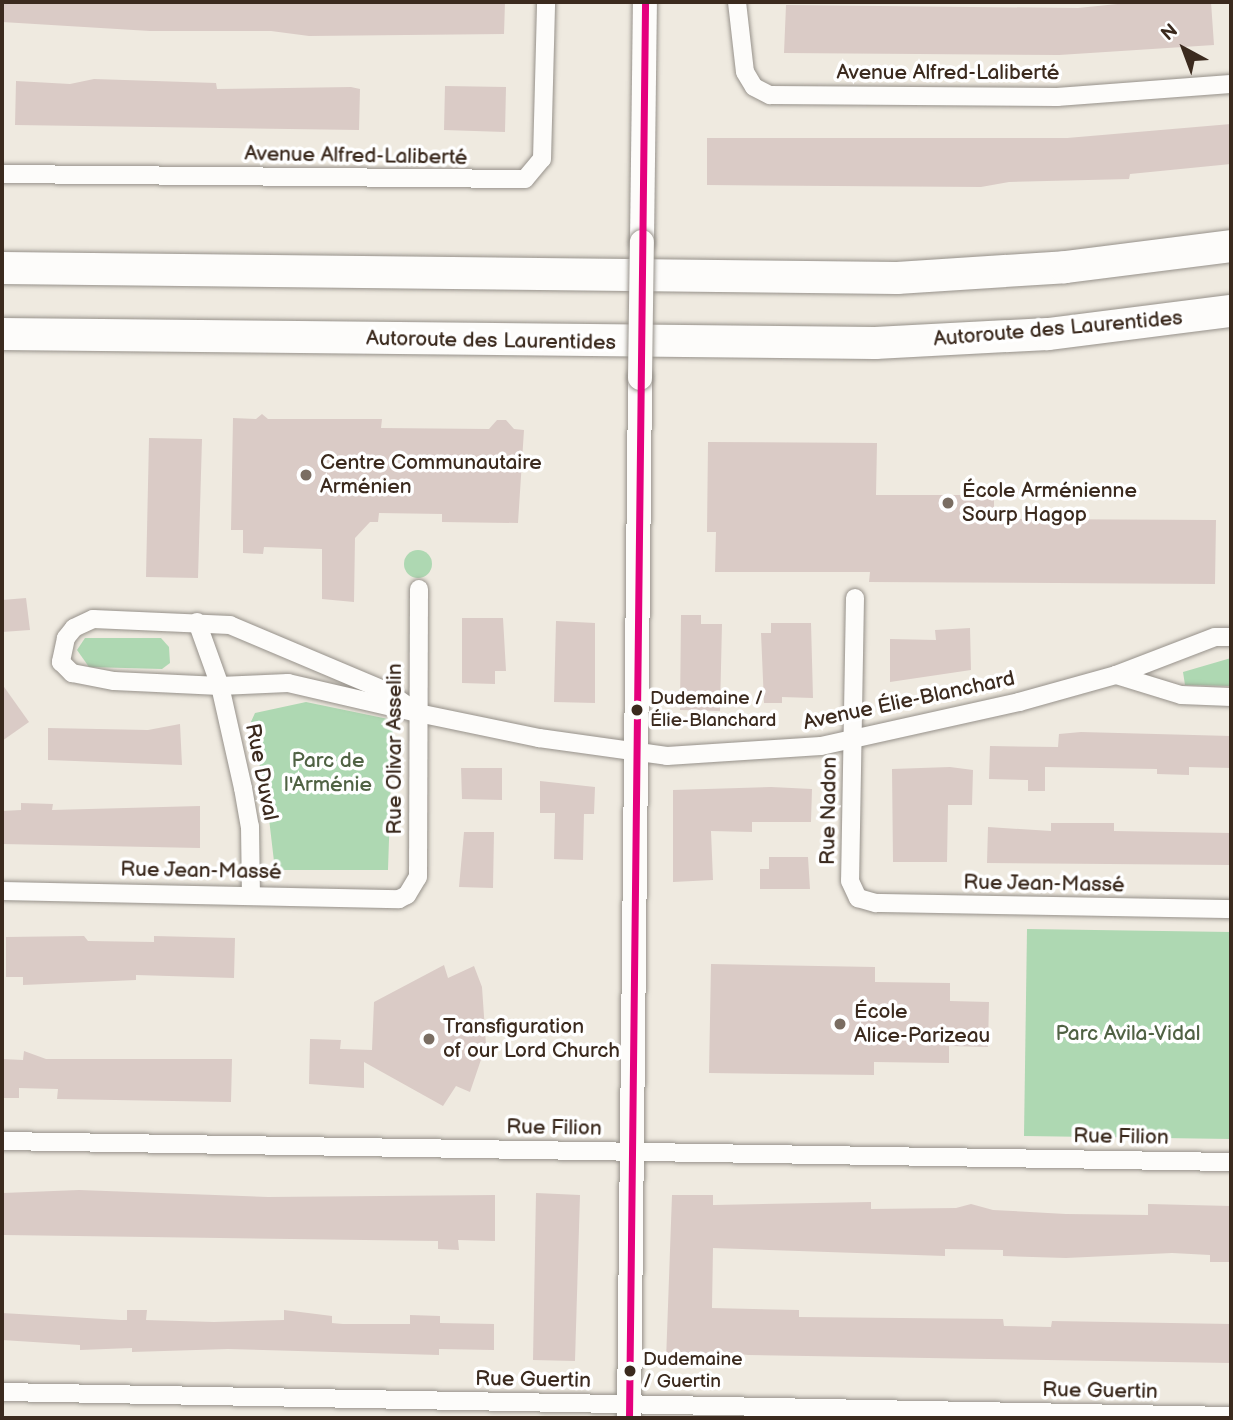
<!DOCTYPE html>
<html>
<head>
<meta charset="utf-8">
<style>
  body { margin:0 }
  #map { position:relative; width:1233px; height:1420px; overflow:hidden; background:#efeae0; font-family:"Balsamiq Sans",sans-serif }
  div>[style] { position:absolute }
  .green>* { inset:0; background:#aed8b2 }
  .round { border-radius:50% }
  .building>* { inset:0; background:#dacbc6 }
  .roads { filter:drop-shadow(0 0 2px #96918a) drop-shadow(0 0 2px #96918a) }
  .street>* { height:18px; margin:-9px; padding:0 9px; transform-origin:9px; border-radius:9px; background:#fdfcfa }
  .secondary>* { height:24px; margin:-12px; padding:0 12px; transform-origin:12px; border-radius:12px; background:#fdfcfa }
  .highway>* { height:32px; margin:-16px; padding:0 16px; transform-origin:16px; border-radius:16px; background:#fdfcfa }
  .bridges { filter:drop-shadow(0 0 2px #96918a) drop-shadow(0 0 2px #96918a) }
  .secondary-bridge>* { height:24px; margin:-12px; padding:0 12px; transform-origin:12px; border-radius:12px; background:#fdfcfa }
  .bus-1>* { height:7px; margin:-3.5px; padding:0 3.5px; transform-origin:3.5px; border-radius:3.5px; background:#e5007d }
  .dots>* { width:19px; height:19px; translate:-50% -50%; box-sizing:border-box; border:4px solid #fff; border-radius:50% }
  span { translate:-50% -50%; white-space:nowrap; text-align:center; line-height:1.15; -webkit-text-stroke:7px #fff; paint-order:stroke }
  .bus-label { font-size:19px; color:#3b2a1e }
  .left { translate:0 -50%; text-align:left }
  .street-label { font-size:21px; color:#3b2a1e }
  .poi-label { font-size:21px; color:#3b2a1e }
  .park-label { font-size:21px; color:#506244 }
  .frame { position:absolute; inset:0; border:4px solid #3b2a1e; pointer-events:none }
  .north { position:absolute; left:1149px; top:14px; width:70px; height:70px; -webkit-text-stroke:5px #fff; paint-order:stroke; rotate:319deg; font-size:19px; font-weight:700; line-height:28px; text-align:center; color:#3b2a1e }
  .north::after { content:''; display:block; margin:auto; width:24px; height:32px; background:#3b2a1e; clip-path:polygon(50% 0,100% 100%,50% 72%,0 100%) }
</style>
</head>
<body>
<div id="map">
  <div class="green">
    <i class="round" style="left:404px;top:550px;width:28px;height:28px"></i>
    <i style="clip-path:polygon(85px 638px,161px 638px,169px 647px,170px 663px,162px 669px,89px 667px,77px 650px)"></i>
    <i style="clip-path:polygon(1231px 658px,1231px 686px,1185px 685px,1183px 672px)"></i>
    <i style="clip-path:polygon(306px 702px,393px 720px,388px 870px,275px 870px,266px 793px,250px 724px,255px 713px)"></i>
    <i style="clip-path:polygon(1027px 929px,1231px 932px,1231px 1139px,1024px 1136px)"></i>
  </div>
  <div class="building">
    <i style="clip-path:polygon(2px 2px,505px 2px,504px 34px,309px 36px,271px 31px,150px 31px,2px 22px)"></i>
    <i style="clip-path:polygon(1137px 2px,1211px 2px,1214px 45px,1059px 55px,784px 53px,786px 5px,1078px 8px)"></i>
    <i style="clip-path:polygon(94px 79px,216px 83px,217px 89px,351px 87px,360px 89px,359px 130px,15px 125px,16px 81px,70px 84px)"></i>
    <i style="clip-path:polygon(445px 86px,506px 87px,505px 132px,444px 130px)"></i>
    <i style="clip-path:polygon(1231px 124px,1231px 164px,1130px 174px,1129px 179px,1009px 182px,981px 187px,707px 185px,707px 138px,1067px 138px)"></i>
    <i style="clip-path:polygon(262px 414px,268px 419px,382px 419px,381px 428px,489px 429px,497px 420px,506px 420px,514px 429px,524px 430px,518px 523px,442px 522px,442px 514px,379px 513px,378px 522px,370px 522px,355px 538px,354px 602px,322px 599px,322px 549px,264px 547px,263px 554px,243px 553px,243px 530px,231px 530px,233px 418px,256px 419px)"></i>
    <i style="clip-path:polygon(149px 438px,202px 439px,198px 578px,146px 577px)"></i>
    <i style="clip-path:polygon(708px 442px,877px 443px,876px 495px,994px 495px,994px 519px,1216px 520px,1215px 584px,869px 582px,870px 572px,715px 572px,716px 532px,707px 532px)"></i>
    <i style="clip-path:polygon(26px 598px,30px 630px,2px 632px,2px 600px)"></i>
    <i style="clip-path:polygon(681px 615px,701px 615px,701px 624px,722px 624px,720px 711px,680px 710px)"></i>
    <i style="clip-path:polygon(462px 618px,503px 618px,506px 671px,495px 671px,495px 684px,462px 683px)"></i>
    <i style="clip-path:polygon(556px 621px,595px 623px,595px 703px,554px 702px)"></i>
    <i style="clip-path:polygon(771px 623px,811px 623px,813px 698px,782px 697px,782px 703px,764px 703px,761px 633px,771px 633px)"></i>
    <i style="clip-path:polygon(970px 628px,971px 670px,890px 682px,890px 639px,936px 640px,935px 630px)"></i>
    <i style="clip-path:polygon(2px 684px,29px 722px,2px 741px)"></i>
    <i style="clip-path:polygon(180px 724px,182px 765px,48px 760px,48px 728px,148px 730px)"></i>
    <i style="clip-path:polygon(1081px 732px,1231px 736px,1231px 768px,1189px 767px,1189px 775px,1157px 774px,1157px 769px,1045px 767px,1045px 791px,1028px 791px,1028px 780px,989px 779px,990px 746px,1058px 747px,1059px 734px)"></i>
    <i style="clip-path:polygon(950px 767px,973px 770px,972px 805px,948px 805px,947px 862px,893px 862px,892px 769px)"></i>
    <i style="clip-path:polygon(461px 768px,502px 768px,502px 800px,462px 799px)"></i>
    <i style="clip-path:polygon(540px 781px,595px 787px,594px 814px,584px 814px,583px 860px,554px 859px,555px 813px,540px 813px)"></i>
    <i style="clip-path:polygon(771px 787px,812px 789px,811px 822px,752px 822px,752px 832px,711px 831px,713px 880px,673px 882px,673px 790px)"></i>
    <i style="clip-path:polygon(21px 803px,53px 804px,52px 810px,200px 806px,200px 848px,2px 844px,2px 811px,21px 810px)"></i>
    <i style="clip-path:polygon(1051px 823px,1114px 823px,1114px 831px,1231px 833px,1231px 865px,987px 863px,988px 827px,1051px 831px)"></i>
    <i style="clip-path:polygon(464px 832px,494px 832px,493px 888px,459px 887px)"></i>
    <i style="clip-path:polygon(769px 857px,808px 857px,810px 889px,760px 889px,760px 869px,769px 869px)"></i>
    <i style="clip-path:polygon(84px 936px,88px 941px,154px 942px,154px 936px,235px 938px,234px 978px,136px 975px,136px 980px,23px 985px,23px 977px,6px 977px,6px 937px)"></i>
    <i style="clip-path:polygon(711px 964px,875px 967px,875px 982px,950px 983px,950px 1001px,989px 1002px,988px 1047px,949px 1046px,949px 1063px,874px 1062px,874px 1075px,709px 1073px)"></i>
    <i style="clip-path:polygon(444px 965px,448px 978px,474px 966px,482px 987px,486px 1045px,470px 1092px,456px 1086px,443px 1106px,364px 1062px,364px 1088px,309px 1084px,310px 1039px,341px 1040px,340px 1049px,372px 1050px,374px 1002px)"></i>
    <i style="clip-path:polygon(24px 1051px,46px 1059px,232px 1059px,231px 1102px,57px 1099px,58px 1089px,19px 1088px,19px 1098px,2px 1098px,2px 1059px,23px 1060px)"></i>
    <i style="clip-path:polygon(79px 1190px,268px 1197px,495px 1195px,495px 1241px,458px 1240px,459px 1250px,438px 1249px,438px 1241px,4px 1235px,3px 1193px)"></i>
    <i style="clip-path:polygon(536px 1193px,580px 1195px,575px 1361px,533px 1360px)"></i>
    <i style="clip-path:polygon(672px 1195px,713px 1195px,713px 1205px,871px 1202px,871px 1209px,956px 1208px,971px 1204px,993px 1210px,1066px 1214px,1148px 1215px,1148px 1204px,1231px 1206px,1231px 1262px,1210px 1262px,1210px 1255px,1172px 1253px,1066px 1258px,1003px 1256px,1003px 1250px,945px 1249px,945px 1256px,713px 1248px,712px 1308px,799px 1310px,799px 1317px,1003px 1319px,1004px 1326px,1051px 1327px,1052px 1321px,1231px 1324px,1231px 1363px,748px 1355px,714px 1351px,714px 1363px,670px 1362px,666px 1361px)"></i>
    <i style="clip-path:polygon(127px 1310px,147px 1310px,146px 1320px,214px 1322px,284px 1320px,284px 1310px,332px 1316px,332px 1323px,343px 1324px,410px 1324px,410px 1315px,440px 1316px,440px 1323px,494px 1324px,494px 1350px,439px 1349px,439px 1355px,228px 1349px,132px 1352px,132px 1348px,80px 1350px,80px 1345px,2px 1340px,2px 1313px,121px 1320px,127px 1320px)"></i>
  </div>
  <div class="roads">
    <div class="street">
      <i style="left:737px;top:2px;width:70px;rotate:83.5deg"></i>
      <i style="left:745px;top:72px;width:17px;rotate:59deg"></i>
      <i style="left:754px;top:87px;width:18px;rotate:27deg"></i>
      <i style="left:770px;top:95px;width:287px;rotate:0.4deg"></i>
      <i style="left:1057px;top:97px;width:174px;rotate:-4.3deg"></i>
      <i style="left:2px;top:174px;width:523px;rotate:0.55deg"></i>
      <i style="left:525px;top:179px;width:26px;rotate:-50deg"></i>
      <i style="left:542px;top:159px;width:157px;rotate:-88.5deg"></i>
      <i style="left:855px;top:598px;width:283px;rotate:91deg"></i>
      <i style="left:850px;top:881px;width:19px;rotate:65deg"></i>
      <i style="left:858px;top:898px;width:19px;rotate:16deg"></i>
      <i style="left:876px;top:903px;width:355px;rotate:1deg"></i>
      <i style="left:197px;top:622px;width:68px;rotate:70.2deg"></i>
      <i style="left:220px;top:686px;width:105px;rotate:77.3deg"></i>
      <i style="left:243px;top:788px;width:39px;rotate:80deg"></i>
      <i style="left:250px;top:826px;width:68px;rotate:89.2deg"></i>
      <i style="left:1116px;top:675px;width:68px;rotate:17.1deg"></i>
      <i style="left:1181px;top:695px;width:50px;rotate:2.3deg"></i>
      <i style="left:418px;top:713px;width:39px;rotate:-145deg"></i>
      <i style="left:386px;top:691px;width:169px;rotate:-157.1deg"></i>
      <i style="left:230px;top:625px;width:137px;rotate:-177.5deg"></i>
      <i style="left:93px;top:619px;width:21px;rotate:155deg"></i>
      <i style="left:74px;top:628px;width:13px;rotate:129deg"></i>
      <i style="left:66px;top:638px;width:25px;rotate:102deg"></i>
      <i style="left:61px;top:662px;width:16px;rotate:45deg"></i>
      <i style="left:72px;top:673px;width:43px;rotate:10.8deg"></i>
      <i style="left:114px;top:681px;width:106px;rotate:2.7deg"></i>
      <i style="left:220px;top:686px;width:68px;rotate:-2.5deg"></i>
      <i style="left:288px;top:683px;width:133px;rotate:13deg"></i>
      <i style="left:418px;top:713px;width:124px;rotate:11.7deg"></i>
      <i style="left:539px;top:738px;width:129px;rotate:8deg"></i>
      <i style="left:667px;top:756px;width:154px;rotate:-3.7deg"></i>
      <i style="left:821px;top:746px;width:203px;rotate:-12.5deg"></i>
      <i style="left:1019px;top:702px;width:101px;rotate:-15.6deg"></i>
      <i style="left:1116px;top:675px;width:106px;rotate:-21deg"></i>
      <i style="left:1215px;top:637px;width:16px"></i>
      <i style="left:2px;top:891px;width:397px;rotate:1.2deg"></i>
      <i style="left:399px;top:899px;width:9px;rotate:-27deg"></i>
      <i style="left:407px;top:895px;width:21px;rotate:-59deg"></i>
      <i style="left:418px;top:877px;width:288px;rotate:-89.8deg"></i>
      <i style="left:2px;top:1141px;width:1229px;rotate:0.98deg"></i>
      <i style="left:2px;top:1392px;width:1229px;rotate:1.12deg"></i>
    </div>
    <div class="secondary">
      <i style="left:642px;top:242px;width:240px;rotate:-89.3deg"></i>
      <i style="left:629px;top:1418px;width:1040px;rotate:-89.39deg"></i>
    </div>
    <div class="highway">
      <i style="left:2px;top:268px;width:895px;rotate:0.64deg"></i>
      <i style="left:897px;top:278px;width:168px;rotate:-3.7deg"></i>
      <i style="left:1065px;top:267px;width:167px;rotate:-7.2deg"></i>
      <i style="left:2px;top:334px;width:873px;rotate:0.59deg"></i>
      <i style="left:875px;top:343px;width:173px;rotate:-3deg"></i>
      <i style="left:1048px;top:334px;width:184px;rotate:-7.2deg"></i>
    </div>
  </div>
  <div class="bridges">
    <div class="secondary-bridge">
      <i style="left:640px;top:378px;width:136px;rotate:-89.2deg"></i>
    </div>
  </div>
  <div class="bus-1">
    <i style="left:629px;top:1418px;width:1416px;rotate:-89.35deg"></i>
  </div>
  <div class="dots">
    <i style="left:306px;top:475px;background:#7a6d62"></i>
    <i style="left:948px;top:503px;background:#7a6d62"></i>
    <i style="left:637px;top:710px;background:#3b2a1e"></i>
    <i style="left:840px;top:1024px;background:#7a6d62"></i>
    <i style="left:429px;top:1039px;background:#7a6d62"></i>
    <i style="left:630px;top:1371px;background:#3b2a1e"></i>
  </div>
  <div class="bus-label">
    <span class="left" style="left:650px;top:710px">Dudemaine /<br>Élie-Blanchard</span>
    <span class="left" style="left:643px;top:1371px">Dudemaine<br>/ Guertin</span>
  </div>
  <div class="street-label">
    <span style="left:948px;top:73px">Avenue Alfred-Laliberté</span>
    <span style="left:356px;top:156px;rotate:1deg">Avenue Alfred-Laliberté</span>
    <span style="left:1058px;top:329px;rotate:-5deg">Autoroute des Laurentides</span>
    <span style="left:491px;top:341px;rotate:1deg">Autoroute des Laurentides</span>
    <span style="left:909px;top:701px;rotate:-12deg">Avenue Élie-Blanchard</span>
    <span style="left:395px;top:749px;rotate:-90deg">Rue Olivar Asselin</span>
    <span style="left:261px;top:772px;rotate:79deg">Rue Duval</span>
    <span style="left:829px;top:811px;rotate:-89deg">Rue Nadon</span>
    <span style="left:201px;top:871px;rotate:1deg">Rue Jean-Massé</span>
    <span style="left:1044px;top:884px;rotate:1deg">Rue Jean-Massé</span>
    <span style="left:554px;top:1128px;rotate:1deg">Rue Filion</span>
    <span style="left:1121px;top:1137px;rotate:1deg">Rue Filion</span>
    <span style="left:533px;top:1380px;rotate:1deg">Rue Guertin</span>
    <span style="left:1100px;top:1391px;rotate:1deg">Rue Guertin</span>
  </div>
  <div class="poi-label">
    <span class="left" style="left:320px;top:475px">Centre Communautaire<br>Arménien</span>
    <span class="left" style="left:962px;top:503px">École Arménienne<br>Sourp Hagop</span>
    <span class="left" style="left:854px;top:1024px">École<br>Alice-Parizeau</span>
    <span class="left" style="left:443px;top:1039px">Transfiguration<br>of our Lord Church</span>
  </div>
  <div class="park-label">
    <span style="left:328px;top:773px">Parc de<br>l'Arménie</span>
    <span style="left:1128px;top:1034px">Parc Avila-Vidal</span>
  </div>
  <div class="frame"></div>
  <div class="north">N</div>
</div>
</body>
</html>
